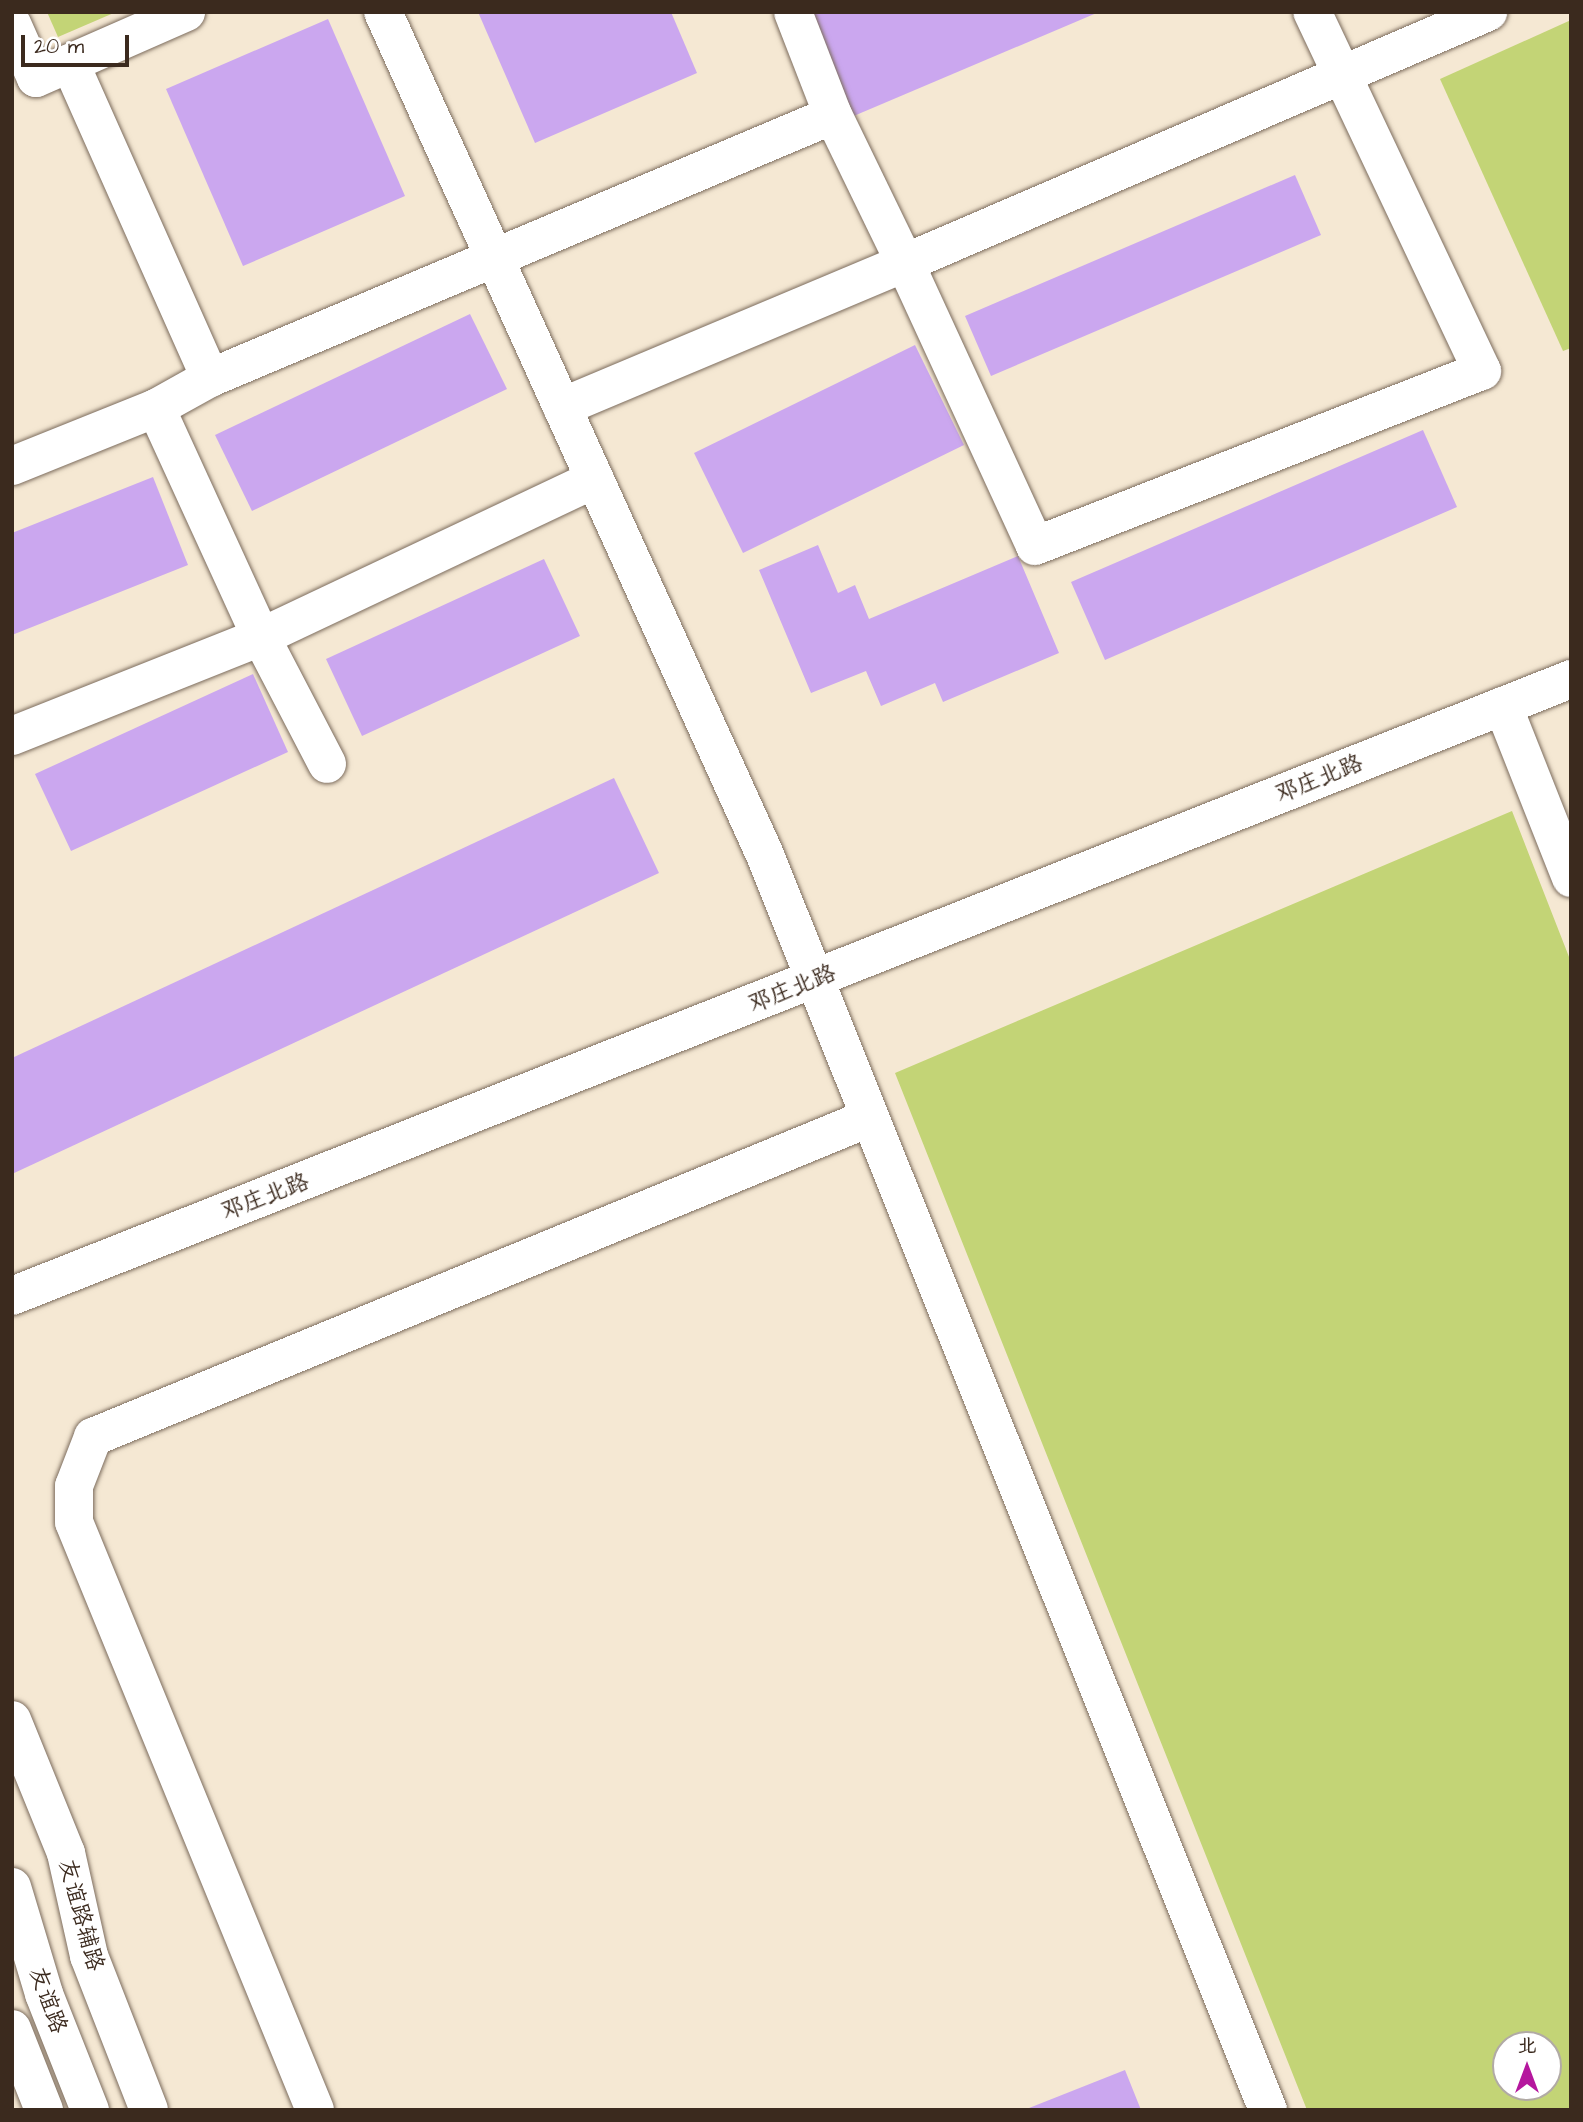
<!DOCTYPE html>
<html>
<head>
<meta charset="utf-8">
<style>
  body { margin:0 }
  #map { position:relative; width:1583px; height:2122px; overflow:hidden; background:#f5e8d3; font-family:"Architects Daughter","LXGW WenKai TC",sans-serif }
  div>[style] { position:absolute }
  .green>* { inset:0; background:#c3d476 }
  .building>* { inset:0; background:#cba7ef }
  .roads { filter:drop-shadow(0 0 2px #7c6c5d) drop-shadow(0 0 2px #7c6c5d) }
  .minor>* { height:38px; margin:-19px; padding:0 19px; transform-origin:19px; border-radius:19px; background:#fff }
  .major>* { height:38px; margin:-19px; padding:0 19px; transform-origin:19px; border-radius:19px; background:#fff }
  span { translate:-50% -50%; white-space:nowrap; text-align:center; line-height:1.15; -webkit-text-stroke:5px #fff; paint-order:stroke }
  .street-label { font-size:23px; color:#3b2a1e }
  .frame { position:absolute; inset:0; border:14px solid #3b2a1e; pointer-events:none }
  .north { position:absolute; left:1492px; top:2031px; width:70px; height:70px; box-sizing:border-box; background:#fff; border:2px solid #b1aaa5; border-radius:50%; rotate:0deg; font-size:19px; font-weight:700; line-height:28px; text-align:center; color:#3b2a1e }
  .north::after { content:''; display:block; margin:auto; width:24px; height:32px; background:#b5179e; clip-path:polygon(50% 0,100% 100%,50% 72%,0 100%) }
  .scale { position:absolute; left:21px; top:35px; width:108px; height:32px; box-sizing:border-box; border:4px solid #3b2a1e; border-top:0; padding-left:9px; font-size:21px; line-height:24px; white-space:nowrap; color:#3b2a1e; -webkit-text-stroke:5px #fff; paint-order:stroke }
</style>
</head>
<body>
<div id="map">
  <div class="green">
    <i style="clip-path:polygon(47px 12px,116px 12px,58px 37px)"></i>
    <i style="clip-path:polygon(1571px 20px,1571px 348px,1563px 351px,1440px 79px)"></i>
    <i style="clip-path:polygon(evenodd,1512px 811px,1571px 962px,1571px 2110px,1307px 2110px,895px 1073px,1512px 811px,1506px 2045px,1548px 2045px,1548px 2087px,1506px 2087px,1506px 2045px)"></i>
  </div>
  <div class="building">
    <i style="clip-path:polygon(478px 12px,671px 12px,697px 73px,535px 143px)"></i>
    <i style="clip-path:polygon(803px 12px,1099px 12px,849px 118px)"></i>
    <i style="clip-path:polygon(328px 19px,405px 196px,243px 266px,166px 89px)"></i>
    <i style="clip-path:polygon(1295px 175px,1321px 235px,991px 376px,965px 316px)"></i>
    <i style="clip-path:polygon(470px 314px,507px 389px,252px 511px,215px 435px)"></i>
    <i style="clip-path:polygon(915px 345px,964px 445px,743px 553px,694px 453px)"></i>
    <i style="clip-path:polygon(1423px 430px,1457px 507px,1105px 660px,1071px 582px)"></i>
    <i style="clip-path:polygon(153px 477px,188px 565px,12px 635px,12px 533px)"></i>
    <i style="clip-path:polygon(818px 545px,838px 593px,855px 585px,869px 619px,1018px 556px,1059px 653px,943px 702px,935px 683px,881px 706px,866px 671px,811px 693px,759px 570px)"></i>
    <i style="clip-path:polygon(544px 559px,580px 636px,362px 736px,326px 659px)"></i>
    <i style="clip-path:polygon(253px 674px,288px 752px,71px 851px,35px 774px)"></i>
    <i style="clip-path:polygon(614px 778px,659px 873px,12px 1174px,12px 1058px)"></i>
    <i style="clip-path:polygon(1125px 2070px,1141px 2110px,1024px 2110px)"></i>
  </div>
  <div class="roads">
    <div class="minor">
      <i style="left:383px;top:12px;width:926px;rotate:65.62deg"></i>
      <i style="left:765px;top:855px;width:1352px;rotate:68.16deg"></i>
      <i style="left:793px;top:12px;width:110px;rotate:68.8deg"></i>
      <i style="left:833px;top:115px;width:165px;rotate:64.1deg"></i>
      <i style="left:905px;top:263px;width:311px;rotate:65.3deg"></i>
      <i style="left:1035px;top:546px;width:480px;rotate:-21.4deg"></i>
      <i style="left:1482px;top:371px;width:397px;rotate:-115.3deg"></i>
      <i style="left:12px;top:24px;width:59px;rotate:66deg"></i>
      <i style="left:36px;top:78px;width:164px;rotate:-23.7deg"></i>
      <i style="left:70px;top:63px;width:345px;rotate:66deg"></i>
      <i style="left:562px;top:407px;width:372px;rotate:-22.8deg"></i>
      <i style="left:905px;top:263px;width:635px;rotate:-23.29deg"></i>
      <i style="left:156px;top:408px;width:252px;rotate:65.4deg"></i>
      <i style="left:261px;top:637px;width:143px;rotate:62.5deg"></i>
      <i style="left:12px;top:466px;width:155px;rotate:-21.9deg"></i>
      <i style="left:156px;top:408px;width:62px;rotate:-29.1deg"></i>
      <i style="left:210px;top:378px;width:676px;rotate:-22.89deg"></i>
      <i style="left:1503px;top:706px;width:185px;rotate:68.4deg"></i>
      <i style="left:12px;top:736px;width:268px;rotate:-21.7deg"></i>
      <i style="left:261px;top:637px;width:369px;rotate:-25.3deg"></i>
      <i style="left:12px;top:1296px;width:1677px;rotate:-21.59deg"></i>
      <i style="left:12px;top:1720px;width:144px;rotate:67.9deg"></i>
      <i style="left:66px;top:1853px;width:106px;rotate:77.4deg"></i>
      <i style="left:89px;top:1956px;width:165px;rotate:68.7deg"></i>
      <i style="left:315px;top:2110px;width:635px;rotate:-112.29deg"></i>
      <i style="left:74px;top:1522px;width:36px;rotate:-90deg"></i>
      <i style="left:74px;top:1486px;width:53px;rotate:-68.8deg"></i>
      <i style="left:93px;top:1437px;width:839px;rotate:-22.35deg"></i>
    </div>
    <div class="major">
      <i style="left:12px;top:1887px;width:112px;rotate:73.3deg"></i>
      <i style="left:44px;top:1994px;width:125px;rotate:68.4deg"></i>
      <i style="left:12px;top:2029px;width:87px;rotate:68.4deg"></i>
    </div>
  </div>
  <div class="street-label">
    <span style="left:1319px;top:779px;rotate:-22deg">邓庄北路</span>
    <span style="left:792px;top:989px;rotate:-22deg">邓庄北路</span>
    <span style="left:265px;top:1197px;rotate:-21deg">邓庄北路</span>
    <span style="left:81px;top:1915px;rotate:75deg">友谊路辅路</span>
    <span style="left:48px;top:2000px;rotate:70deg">友谊路</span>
  </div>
  <div class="frame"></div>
  <div class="north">北</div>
  <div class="scale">20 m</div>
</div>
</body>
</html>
